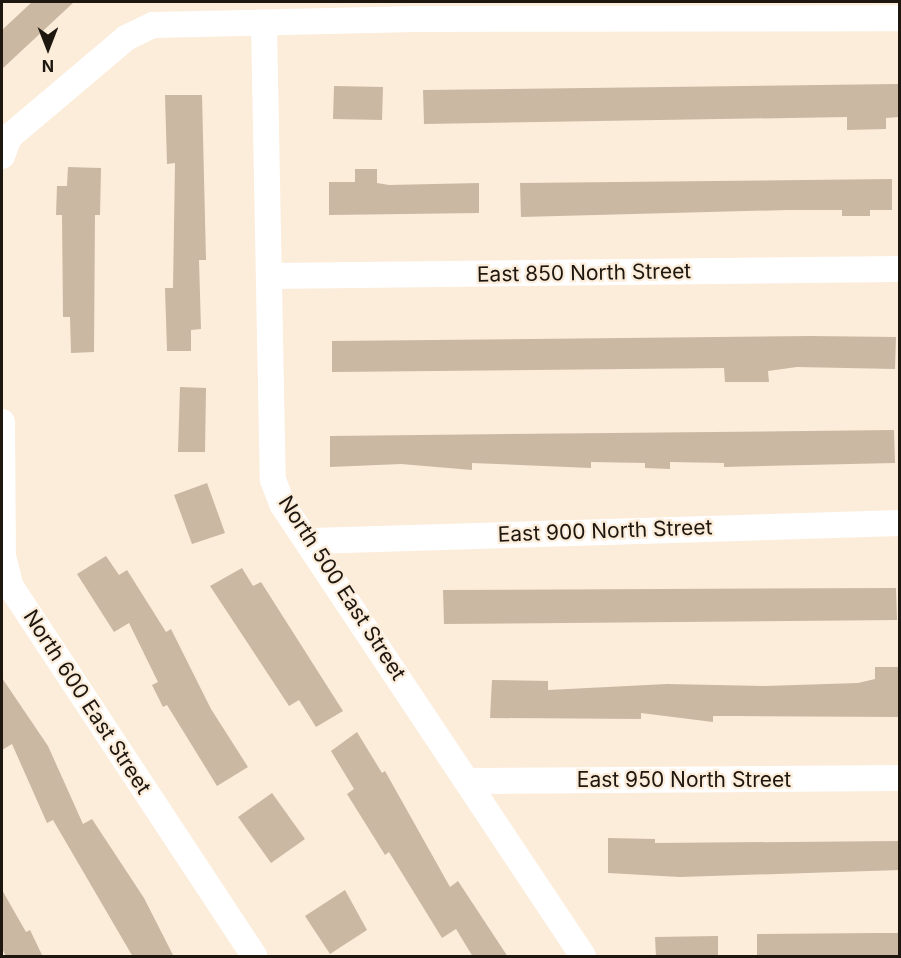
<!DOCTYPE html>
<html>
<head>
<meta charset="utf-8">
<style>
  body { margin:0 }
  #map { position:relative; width:901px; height:958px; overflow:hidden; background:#fcecda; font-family:Inter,sans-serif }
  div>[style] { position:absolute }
  .building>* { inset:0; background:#cbb8a3 }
  .street>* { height:26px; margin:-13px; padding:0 13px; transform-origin:13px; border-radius:13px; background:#fff }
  span { translate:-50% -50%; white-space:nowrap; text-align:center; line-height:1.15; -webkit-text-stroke:4.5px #fcecda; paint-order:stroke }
  .street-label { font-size:21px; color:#1e170f }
  .frame { position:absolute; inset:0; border:3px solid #1e170f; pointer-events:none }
  .north { position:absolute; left:18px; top:18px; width:60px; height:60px; -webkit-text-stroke:4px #fcecda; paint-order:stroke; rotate:180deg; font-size:16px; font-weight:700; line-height:24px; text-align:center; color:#1e170f }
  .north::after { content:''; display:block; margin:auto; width:21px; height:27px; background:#1e170f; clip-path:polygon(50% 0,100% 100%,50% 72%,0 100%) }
</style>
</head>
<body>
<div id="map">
  <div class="building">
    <i style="clip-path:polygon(32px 2px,74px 2px,2px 69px,2px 30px)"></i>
    <i style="clip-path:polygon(898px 84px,899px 117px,886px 118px,886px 129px,847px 130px,847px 117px,424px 124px,423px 90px)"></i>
    <i style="clip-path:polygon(334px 86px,383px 87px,382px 120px,333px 119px)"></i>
    <i style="clip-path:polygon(165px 95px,202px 95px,206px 260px,199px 260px,201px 329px,191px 330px,191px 351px,167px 351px,165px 288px,173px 288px,175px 163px,167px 164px)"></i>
    <i style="clip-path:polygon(68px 167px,101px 168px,100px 215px,95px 215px,94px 352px,71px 353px,70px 317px,63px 317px,62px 215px,56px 215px,57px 186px,67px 186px)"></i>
    <i style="clip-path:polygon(355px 169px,377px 169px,377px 183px,389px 185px,479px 183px,479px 213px,329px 215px,329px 182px,355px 182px)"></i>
    <i style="clip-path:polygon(892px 179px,892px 210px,870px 210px,870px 216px,842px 216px,842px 210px,787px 210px,521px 217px,520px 183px)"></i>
    <i style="clip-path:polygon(810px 336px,896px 337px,895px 369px,797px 367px,768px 371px,769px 382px,725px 382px,724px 368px,332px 372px,332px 341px)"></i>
    <i style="clip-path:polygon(180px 387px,206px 388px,205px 452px,178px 452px)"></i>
    <i style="clip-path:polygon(894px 430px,895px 463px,724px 467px,724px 463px,670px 462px,670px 469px,645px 468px,645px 463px,591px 462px,591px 468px,472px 463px,472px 470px,401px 464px,330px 467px,330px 436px)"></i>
    <i style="clip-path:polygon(207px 483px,225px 533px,192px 544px,174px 495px)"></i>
    <i style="clip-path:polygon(106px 556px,119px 575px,127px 570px,166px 632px,171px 629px,211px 709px,248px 767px,217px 786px,167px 705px,163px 707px,152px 685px,158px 682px,129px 623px,114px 632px,77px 574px)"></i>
    <i style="clip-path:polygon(242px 568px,253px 586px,261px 582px,343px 711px,316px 727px,299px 700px,289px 706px,210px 586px)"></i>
    <i style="clip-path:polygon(896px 588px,897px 620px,444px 624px,443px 590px)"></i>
    <i style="clip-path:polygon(875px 667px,899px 667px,900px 717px,736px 716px,713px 716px,713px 722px,641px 713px,641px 719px,490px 718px,492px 680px,548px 681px,548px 690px,667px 684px,765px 686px,858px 683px,875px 679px)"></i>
    <i style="clip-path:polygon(2px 678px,48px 746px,83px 824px,92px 819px,144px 898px,174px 957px,133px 957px,53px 820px,47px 823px,12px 744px,2px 750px)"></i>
    <i style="clip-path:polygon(357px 732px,382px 773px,385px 771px,450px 887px,458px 881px,508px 957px,473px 957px,456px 929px,442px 938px,389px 852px,385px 855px,347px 794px,354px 789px,331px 751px)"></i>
    <i style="clip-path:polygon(272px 793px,305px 839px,271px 863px,238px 817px)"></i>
    <i style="clip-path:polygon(608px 838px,655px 839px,655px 843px,900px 841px,900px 870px,680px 877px,608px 873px)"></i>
    <i style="clip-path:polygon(2px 890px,26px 932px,30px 930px,43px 957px,6px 957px,2px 948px)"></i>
    <i style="clip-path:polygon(345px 890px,367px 930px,330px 954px,305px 916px)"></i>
    <i style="clip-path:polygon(878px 933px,900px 933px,900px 957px,757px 957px,757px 934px)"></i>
    <i style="clip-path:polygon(718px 936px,718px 957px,656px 957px,655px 937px)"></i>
  </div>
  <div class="street">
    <i style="left:264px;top:24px;width:456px;rotate:88.9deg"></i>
    <i style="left:273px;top:480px;width:26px;rotate:69deg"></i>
    <i style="left:282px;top:504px;width:543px;rotate:56.34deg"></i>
    <i style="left:2px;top:156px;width:20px;rotate:-70deg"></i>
    <i style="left:9px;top:137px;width:153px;rotate:-40.2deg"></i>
    <i style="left:126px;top:38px;width:30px;rotate:-26deg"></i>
    <i style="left:153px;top:25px;width:262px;rotate:-1.3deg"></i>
    <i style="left:415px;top:19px;width:485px;rotate:-0.1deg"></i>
    <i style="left:269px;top:276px;width:631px;rotate:-0.64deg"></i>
    <i style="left:2px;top:422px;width:134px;rotate:89.6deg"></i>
    <i style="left:3px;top:556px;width:32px;rotate:76deg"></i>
    <i style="left:11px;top:587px;width:442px;rotate:56.6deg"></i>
    <i style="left:311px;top:541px;width:589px;rotate:-1.75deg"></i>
    <i style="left:469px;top:781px;width:431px;rotate:-0.4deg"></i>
  </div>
  <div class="street-label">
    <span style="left:584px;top:273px;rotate:-1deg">East 850 North Street</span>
    <span style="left:605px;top:531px;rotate:-2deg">East 900 North Street</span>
    <span style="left:342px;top:588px;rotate:57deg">North 500 East Street</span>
    <span style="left:87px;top:702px;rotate:57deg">North 600 East Street</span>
    <span style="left:684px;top:780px">East 950 North Street</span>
  </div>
  <div class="frame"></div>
  <div class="north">N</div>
</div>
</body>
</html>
